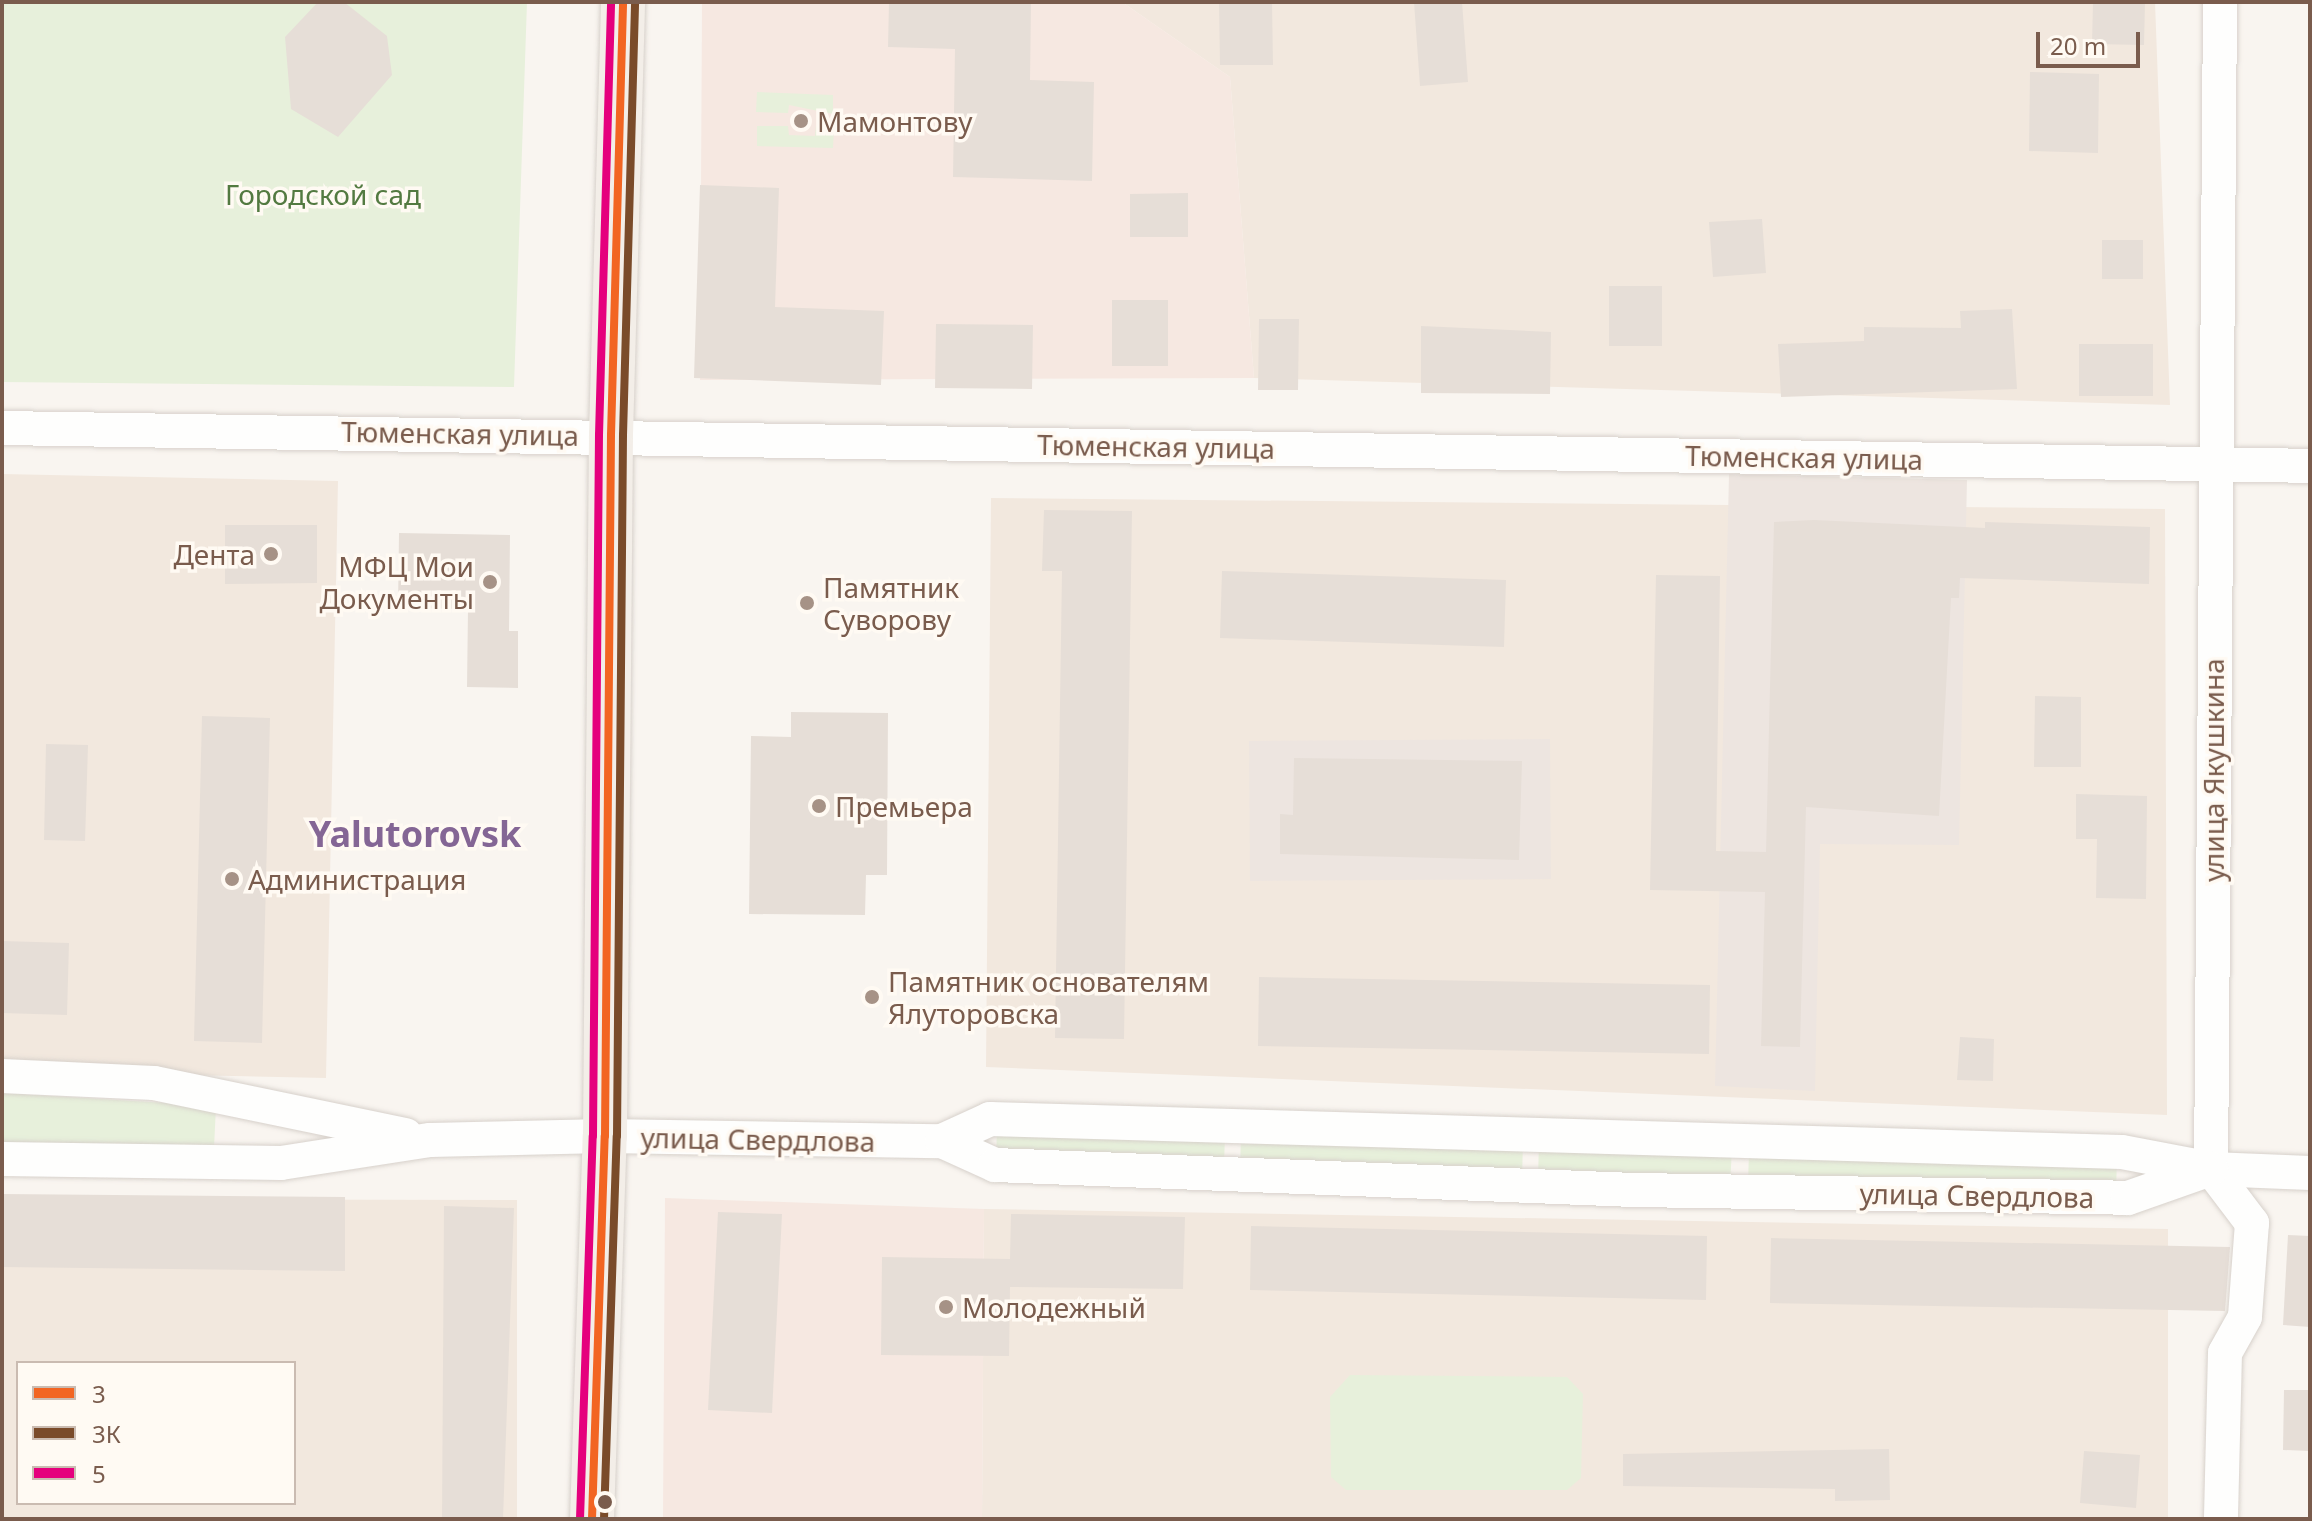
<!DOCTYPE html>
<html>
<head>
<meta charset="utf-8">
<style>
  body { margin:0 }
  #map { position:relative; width:2312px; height:1521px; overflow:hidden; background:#f9f5f0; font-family:"Noto Sans",sans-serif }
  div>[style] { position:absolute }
  .residential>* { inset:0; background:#f2e8de }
  .commercial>* { inset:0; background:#f6e8e1 }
  .industrial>* { inset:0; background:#ede5e0 }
  .green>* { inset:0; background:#e7f0db }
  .building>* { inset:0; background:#e6ded7 }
  .roads { filter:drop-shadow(0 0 2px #d7d1cb) drop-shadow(0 0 2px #d7d1cb) }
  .minor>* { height:34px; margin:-17px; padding:0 17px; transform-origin:17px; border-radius:17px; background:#fefefd }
  .major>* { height:44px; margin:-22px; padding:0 22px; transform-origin:22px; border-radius:22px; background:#f3eee8 }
  .bus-1>* { height:8px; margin:-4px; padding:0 4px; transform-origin:4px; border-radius:4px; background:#f26522 }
  .bus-2>* { height:8px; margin:-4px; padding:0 4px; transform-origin:4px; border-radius:4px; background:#7a4b2a }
  .bus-3>* { height:8px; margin:-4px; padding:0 4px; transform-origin:4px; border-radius:4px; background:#e5007d }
  .dots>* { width:22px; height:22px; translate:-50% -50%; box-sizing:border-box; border:4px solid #fffaf3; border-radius:50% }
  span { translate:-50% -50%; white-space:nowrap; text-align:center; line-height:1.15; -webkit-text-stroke:7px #fffaf3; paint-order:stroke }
  .poi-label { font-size:28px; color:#7a5c4d }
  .left { translate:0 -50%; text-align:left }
  .right { translate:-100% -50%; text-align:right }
  .park-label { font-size:28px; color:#537a41 }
  .street-label { font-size:28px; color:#7a5c4d }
  .district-label { font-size:36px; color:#846695; font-weight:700 }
  .frame { position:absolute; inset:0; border:4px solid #7a5c4d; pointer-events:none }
  .legend { position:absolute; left:16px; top:1361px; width:280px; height:144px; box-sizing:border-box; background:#fffaf3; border:2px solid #cabbb1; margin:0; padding:10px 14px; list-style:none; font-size:24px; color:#7a5c4d }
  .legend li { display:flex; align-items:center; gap:16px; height:40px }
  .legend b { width:40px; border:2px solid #cabbb1 }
  .scale { position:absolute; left:2036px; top:32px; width:104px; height:36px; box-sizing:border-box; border:4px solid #7a5c4d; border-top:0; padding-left:10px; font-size:24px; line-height:28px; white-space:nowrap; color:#7a5c4d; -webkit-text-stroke:6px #fffaf3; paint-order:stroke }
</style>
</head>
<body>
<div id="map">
  <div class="residential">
    <i style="clip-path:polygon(1122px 2px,2155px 2px,2170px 405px,1254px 378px,1230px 77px)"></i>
    <i style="clip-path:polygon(2px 474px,338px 481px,326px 1078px,2px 1071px)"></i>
    <i style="clip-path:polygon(991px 498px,2165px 509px,2167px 1115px,986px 1067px)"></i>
    <i style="clip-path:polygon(evenodd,2px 1199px,517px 1200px,517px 1519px,2px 1519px,2px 1199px,18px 1363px,294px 1363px,294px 1503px,18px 1503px,18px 1363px)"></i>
    <i style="clip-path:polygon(984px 1209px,2168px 1229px,2168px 1519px,982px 1519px)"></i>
  </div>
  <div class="commercial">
    <i style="clip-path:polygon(702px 2px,1122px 2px,1230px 77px,1254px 378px,700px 380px)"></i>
    <i style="clip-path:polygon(665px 1198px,984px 1209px,982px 1519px,663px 1519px)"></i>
  </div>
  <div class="industrial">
    <i style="clip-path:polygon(1729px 474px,1967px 480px,1959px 845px,1820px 844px,1815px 1091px,1715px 1086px)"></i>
    <i style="clip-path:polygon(1550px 739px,1551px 879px,1250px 881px,1249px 741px)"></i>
  </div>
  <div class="green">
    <i style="clip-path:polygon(2px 2px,527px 2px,514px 387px,2px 382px)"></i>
    <i style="clip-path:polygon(757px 92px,833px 95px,833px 114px,789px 105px,788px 113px,756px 112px)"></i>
    <i style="clip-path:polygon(757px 126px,788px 126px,789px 135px,815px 136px,816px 126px,834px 127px,833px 148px,757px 146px)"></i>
    <i style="clip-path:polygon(2px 1093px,216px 1106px,214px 1148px,2px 1147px)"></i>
    <i style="clip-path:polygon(997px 1127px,1225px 1132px,1224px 1167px,996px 1161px)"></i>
    <i style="clip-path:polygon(1241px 1136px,1523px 1143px,1522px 1177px,1240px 1170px)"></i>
    <i style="clip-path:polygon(1539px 1142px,1732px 1149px,1730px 1185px,1538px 1178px)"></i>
    <i style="clip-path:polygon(1749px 1151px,2117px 1159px,2116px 1191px,1748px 1183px)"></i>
    <i style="clip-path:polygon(1350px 1375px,1567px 1377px,1583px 1394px,1581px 1478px,1567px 1490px,1346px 1490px,1331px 1477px,1330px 1397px)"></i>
  </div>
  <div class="building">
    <i style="clip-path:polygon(318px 2px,344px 2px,387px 36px,392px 75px,338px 137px,291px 109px,285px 37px)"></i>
    <i style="clip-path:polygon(889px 2px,1031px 2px,1030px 80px,1094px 82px,1092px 181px,953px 177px,955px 49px,888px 47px)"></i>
    <i style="clip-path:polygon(1219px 2px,1272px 2px,1273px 65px,1220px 65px)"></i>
    <i style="clip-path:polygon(1414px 2px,1462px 2px,1468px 82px,1420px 86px)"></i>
    <i style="clip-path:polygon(2093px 2px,2145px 2px,2144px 45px,2092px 44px)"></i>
    <i style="clip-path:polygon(2030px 72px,2099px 74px,2098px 153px,2029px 151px)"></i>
    <i style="clip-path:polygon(700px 185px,779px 188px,775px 307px,884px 311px,881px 385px,694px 378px)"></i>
    <i style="clip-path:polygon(1188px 193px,1188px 237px,1130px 237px,1130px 194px)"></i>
    <i style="clip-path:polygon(1762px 219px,1766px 273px,1713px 277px,1709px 222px)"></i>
    <i style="clip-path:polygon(2102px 240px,2143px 240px,2143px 279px,2102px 279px)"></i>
    <i style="clip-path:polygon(1609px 286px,1662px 286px,1662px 346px,1609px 346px)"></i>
    <i style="clip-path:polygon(1112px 300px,1168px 300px,1168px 366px,1112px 366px)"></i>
    <i style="clip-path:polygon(2012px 309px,2017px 389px,1781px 397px,1778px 344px,1864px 341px,1864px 327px,1961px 328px,1960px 311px)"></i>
    <i style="clip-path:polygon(1259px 319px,1299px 319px,1298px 390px,1258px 390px)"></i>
    <i style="clip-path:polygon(936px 324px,1033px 325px,1032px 389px,935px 388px)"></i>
    <i style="clip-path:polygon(1421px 326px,1551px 332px,1550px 394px,1421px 393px)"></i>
    <i style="clip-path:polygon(2079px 344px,2153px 344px,2153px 396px,2079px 396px)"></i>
    <i style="clip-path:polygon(1044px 510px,1132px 511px,1124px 1039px,1055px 1038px,1062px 571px,1042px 571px)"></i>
    <i style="clip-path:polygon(1814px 520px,1985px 528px,1985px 522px,2150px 527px,2149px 584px,1960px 578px,1959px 598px,1951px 598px,1939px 816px,1806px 807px,1800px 1047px,1761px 1046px,1765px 892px,1650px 890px,1656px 575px,1720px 576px,1716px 851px,1766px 852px,1774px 522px)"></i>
    <i style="clip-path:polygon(225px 525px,317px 525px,317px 583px,225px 584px)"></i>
    <i style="clip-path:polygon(399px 533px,510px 535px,509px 631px,518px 631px,518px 688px,467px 687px,468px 609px,398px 608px)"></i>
    <i style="clip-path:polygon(1222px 571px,1506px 580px,1504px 647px,1220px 638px)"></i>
    <i style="clip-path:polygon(2035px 696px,2081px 697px,2081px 767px,2034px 767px)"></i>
    <i style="clip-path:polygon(791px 712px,888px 713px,887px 875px,866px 875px,865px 915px,749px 914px,751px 736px,791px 737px)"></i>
    <i style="clip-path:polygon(202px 716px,270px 718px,262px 1043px,194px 1041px)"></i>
    <i style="clip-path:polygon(46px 744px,88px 745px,85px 841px,44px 840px)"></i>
    <i style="clip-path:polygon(1294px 758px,1522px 761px,1519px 860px,1280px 854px,1280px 814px,1293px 815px)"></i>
    <i style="clip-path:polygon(2076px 794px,2147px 796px,2146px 899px,2096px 898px,2097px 839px,2076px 839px)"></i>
    <i style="clip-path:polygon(2px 941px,69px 943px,67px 1015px,2px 1013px)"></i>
    <i style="clip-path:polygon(1259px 977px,1710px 985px,1709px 1054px,1258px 1046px)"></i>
    <i style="clip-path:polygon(1960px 1037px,1994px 1039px,1993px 1081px,1957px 1080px)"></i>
    <i style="clip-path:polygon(2px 1194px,345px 1197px,345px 1271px,2px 1267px)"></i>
    <i style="clip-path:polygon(444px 1206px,514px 1208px,503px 1519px,442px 1519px)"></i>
    <i style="clip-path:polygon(718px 1212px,782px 1214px,772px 1413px,708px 1410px)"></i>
    <i style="clip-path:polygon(1011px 1214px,1185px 1217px,1183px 1289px,1010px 1287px,1009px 1356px,881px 1355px,882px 1257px,1010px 1259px)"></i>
    <i style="clip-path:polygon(1251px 1226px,1707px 1236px,1706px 1300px,1250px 1290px)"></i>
    <i style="clip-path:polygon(2288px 1235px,2310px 1236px,2310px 1327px,2283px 1325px)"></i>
    <i style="clip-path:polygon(1771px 1238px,2230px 1247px,2225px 1311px,1770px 1303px)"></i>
    <i style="clip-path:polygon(2284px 1390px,2310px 1390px,2310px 1451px,2283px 1450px)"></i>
    <i style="clip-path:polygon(1889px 1449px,1890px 1500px,1835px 1501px,1835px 1489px,1623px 1486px,1623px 1454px)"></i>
    <i style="clip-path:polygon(2084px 1451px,2140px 1455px,2136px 1508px,2080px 1503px)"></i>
  </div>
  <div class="roads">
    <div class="minor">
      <i style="left:2220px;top:2px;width:1167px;rotate:90.44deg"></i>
      <i style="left:2211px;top:1169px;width:68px;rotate:52.8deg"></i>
      <i style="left:2252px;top:1223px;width:94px;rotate:94.3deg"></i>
      <i style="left:2245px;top:1317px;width:41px;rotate:119.1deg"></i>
      <i style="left:2225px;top:1353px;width:166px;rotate:91.4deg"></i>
      <i style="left:2px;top:428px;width:2308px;rotate:0.94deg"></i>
      <i style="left:2px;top:1076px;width:152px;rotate:2.6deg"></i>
      <i style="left:154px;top:1083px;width:257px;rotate:11.7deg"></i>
      <i style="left:942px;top:1141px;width:53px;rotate:-24.6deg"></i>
      <i style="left:990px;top:1119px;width:1132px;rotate:1.67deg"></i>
      <i style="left:2122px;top:1152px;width:91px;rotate:10.8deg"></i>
      <i style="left:2211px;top:1169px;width:99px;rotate:2.3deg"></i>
      <i style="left:2px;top:1159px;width:279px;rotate:0.8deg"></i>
      <i style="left:281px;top:1163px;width:151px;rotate:-8.8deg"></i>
      <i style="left:430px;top:1140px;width:175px;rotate:-1.3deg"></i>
      <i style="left:605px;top:1136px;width:337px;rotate:0.9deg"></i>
      <i style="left:942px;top:1141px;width:58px;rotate:24.4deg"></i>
      <i style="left:995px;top:1165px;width:640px;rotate:2.24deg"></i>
      <i style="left:1635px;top:1190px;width:493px;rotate:0.9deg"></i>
      <i style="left:2128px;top:1198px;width:88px;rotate:-19.3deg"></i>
    </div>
    <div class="major">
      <i style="left:592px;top:1519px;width:383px;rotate:-88.1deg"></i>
      <i style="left:605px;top:1136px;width:701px;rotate:-89.51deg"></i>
      <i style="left:611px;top:435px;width:433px;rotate:-88.4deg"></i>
    </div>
  </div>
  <div class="bus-1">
    <i style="left:592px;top:1519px;width:383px;rotate:-88.1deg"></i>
    <i style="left:605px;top:1136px;width:701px;rotate:-89.51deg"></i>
    <i style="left:611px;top:435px;width:433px;rotate:-88.4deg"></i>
  </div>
  <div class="bus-2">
    <i style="left:604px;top:1519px;width:383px;rotate:-88.1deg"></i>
    <i style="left:617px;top:1136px;width:701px;rotate:-89.51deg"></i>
    <i style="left:623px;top:435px;width:433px;rotate:-88.4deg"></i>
  </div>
  <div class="bus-3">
    <i style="left:580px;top:1519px;width:383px;rotate:-88.1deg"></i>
    <i style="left:593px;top:1136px;width:701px;rotate:-89.51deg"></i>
    <i style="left:599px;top:435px;width:433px;rotate:-88.4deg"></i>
  </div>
  <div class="dots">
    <i style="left:801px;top:121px;background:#a69286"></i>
    <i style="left:271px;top:554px;background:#a69286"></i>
    <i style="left:490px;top:582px;background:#a69286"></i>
    <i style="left:807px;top:603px;background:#a69286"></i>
    <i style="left:819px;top:806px;background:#a69286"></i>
    <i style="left:232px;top:879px;background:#a69286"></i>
    <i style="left:872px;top:997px;background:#a69286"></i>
    <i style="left:946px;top:1307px;background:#a69286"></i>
    <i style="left:605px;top:1502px;background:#7a5c4d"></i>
  </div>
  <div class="poi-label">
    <span class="left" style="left:817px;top:121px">Мамонтову</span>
    <span class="right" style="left:255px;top:554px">Дента</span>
    <span class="right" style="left:474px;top:582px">МФЦ Мои<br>Документы</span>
    <span class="left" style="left:823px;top:603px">Памятник<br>Суворову</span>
    <span class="left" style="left:835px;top:806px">Премьера</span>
    <span class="left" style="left:248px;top:879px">Администрация</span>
    <span class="left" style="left:888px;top:997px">Памятник основателям<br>Ялуторовска</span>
    <span class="left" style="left:962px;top:1307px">Молодежный</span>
  </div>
  <div class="park-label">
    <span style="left:323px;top:194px">Городской сад</span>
  </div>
  <div class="street-label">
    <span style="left:460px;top:433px;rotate:1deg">Тюменская улица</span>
    <span style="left:1156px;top:446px;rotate:1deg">Тюменская улица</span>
    <span style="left:1804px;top:457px;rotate:1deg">Тюменская улица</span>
    <span style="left:2213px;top:770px;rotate:-90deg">улица Якушкина</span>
    <span style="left:758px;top:1139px;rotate:1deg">улица Свердлова</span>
    <span style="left:1977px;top:1195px;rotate:1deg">улица Свердлова</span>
  </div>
  <div class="district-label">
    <span style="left:415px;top:834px">Yalutorovsk</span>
  </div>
  <div class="frame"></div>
  <ul class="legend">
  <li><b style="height:10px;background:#f26522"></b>3</li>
  <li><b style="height:10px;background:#7a4b2a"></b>3К</li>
  <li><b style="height:10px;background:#e5007d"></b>5</li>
  </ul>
  <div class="scale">20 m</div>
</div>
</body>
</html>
